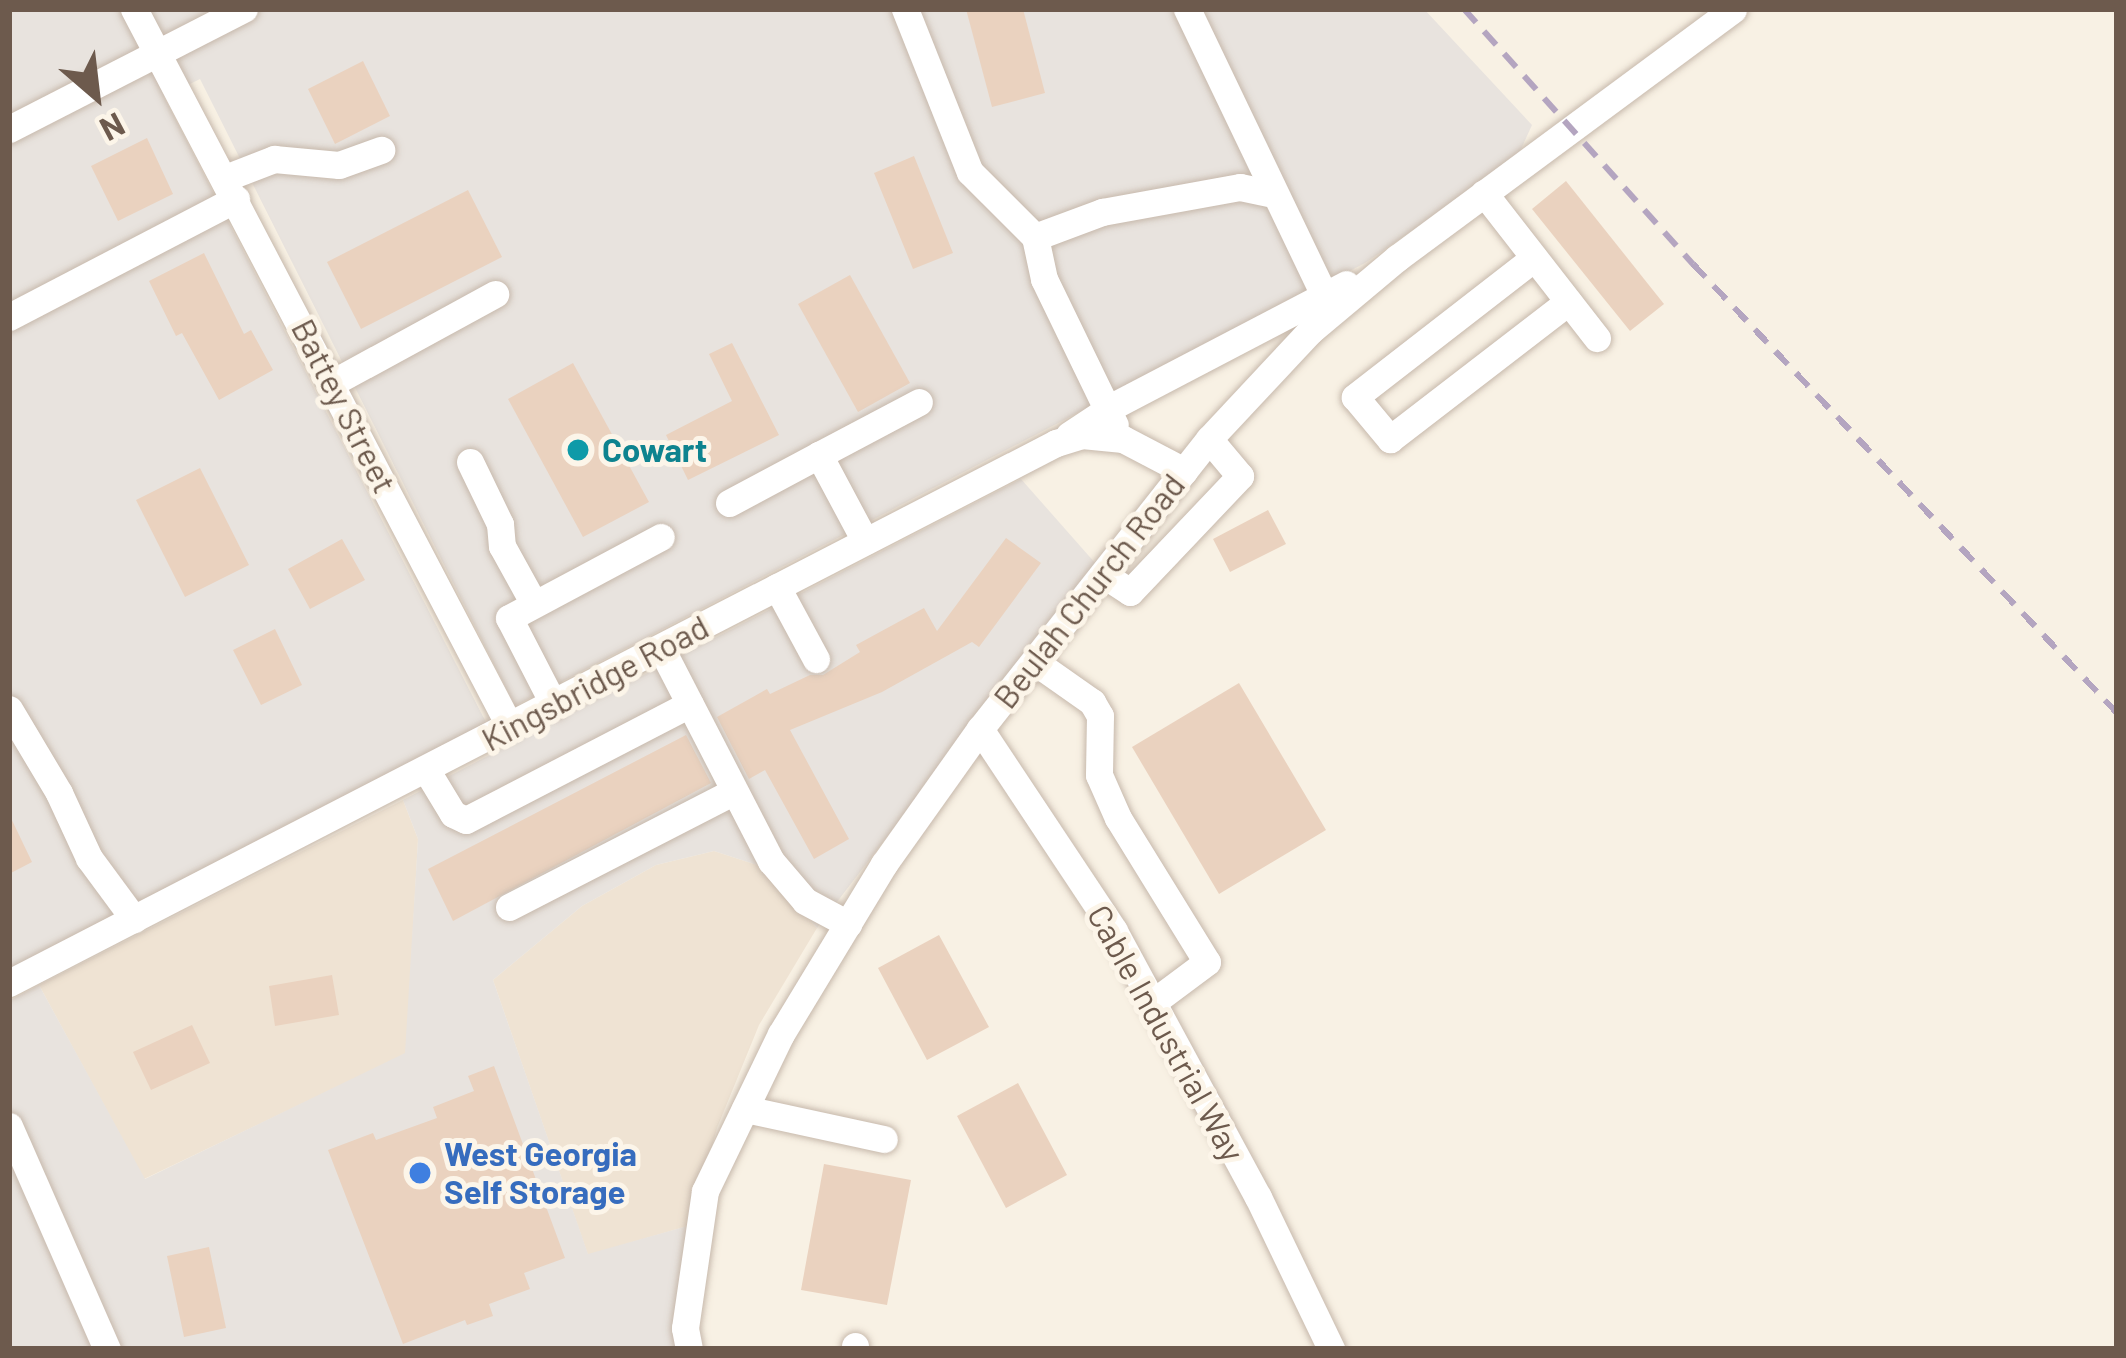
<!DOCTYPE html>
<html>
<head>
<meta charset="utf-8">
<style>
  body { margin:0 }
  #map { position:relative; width:2126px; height:1358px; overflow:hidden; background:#f8f1e4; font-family:Barlow,sans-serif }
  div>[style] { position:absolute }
  .residential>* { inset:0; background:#efe3d3 }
  .industrial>* { inset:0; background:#e8e3de }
  .building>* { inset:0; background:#ead2bf }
  .roads { filter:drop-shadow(0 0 3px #c7b9ac) drop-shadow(0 0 3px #c7b9ac) }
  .minor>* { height:27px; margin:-13.5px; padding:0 13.5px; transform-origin:13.5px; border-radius:13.5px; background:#fff }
  .rail>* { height:6px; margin-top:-3px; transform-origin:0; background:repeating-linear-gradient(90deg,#b4a5c0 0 18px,transparent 0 30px) }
  .dots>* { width:33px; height:33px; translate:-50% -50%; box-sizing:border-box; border:6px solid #fcf5e9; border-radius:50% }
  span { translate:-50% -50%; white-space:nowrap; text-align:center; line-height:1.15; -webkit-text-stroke:10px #fcf5e9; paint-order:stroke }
  .street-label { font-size:33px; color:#6d5a4d }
  .culture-label { font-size:33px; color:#0d838f; font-weight:700 }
  .left { translate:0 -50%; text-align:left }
  .shop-label { font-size:33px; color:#366cbe; font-weight:700 }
  .frame { position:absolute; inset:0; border:12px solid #6d5a4d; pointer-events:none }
  .north { position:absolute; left:36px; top:36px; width:120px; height:120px; -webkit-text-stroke:9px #fcf5e9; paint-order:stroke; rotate:152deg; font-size:33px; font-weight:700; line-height:48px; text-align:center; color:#6d5a4d }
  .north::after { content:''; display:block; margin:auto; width:42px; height:54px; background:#6d5a4d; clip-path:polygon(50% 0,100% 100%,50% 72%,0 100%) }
</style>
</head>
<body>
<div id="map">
  <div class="residential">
    <i style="clip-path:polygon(403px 800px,418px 839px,406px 1054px,144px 1179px,39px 985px)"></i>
    <i style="clip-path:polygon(714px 851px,760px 866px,817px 928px,759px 1025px,717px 1128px,691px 1225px,588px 1255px,493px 980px,582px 906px,656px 865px)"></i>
  </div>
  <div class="industrial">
    <i style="clip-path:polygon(9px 9px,1424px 9px,1532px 125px,1517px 158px,1365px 263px,515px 706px,200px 79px,164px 97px,489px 728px,9px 969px)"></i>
    <i style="clip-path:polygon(1021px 479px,1096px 564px,817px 928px,760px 866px,714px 851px,656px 865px,582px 906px,493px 980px,588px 1254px,691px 1225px,682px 1349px,9px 1349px,9px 1001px,39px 985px,145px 1179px,405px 1053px,418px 839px,403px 800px)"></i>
  </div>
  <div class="building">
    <i style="clip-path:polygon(966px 9px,1023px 9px,1045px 93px,992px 107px)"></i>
    <i style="clip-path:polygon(363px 61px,390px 116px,335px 144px,308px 89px)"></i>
    <i style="clip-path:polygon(147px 138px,173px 194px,118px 221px,91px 166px)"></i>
    <i style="clip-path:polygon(914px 156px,953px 253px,913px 269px,874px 173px)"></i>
    <i style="clip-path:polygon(1566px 181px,1664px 304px,1630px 331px,1532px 209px)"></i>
    <i style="clip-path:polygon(468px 190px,502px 257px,361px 329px,327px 262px)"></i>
    <i style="clip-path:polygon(204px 253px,244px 334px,251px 330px,273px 370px,219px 400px,182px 333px,176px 336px,149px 281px)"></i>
    <i style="clip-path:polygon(850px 275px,910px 383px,858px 412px,798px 304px)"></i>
    <i style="clip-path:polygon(732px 343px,779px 435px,688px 480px,666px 435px,732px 401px,709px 354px)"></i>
    <i style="clip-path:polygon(573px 363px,649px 502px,583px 537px,508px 399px)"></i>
    <i style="clip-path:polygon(200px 468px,249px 565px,185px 597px,136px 500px)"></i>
    <i style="clip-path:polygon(1268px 510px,1286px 544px,1230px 572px,1213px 539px)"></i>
    <i style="clip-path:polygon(1006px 538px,1041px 563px,979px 647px,972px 642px,882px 692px,790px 730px,849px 839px,814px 859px,765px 770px,749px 779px,717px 717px,767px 689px,770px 694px,810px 675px,823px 675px,860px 652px,856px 645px,924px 608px,937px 631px)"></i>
    <i style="clip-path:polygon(342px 539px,365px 580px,310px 609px,288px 569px)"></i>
    <i style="clip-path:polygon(275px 629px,302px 685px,261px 705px,233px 650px)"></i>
    <i style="clip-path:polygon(1239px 683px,1326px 830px,1219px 894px,1132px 747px)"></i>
    <i style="clip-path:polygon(686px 735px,711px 783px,453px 921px,428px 869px)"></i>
    <i style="clip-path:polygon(9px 814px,32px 862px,9px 874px)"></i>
    <i style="clip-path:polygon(939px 935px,989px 1027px,927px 1060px,878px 968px)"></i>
    <i style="clip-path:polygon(332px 975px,339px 1015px,275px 1026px,269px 986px)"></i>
    <i style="clip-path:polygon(192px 1025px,210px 1063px,151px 1090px,133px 1052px)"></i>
    <i style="clip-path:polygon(494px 1066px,565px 1258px,524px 1273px,530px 1289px,489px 1304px,493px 1316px,467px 1325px,465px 1320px,403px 1344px,328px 1150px,373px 1133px,376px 1140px,437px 1118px,433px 1107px,474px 1091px,468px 1076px)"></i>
    <i style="clip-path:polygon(1018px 1083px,1067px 1175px,1006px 1208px,957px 1116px)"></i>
    <i style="clip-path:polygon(824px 1164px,911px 1180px,887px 1305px,801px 1290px)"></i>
    <i style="clip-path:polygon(209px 1247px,226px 1328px,184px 1337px,167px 1256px)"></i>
  </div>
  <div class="roads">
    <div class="minor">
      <i style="left:134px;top:9px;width:810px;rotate:62.36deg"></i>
      <i style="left:905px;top:9px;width:175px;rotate:68.3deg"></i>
      <i style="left:970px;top:172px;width:92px;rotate:45deg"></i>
      <i style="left:1035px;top:237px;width:72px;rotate:-20.5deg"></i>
      <i style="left:1102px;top:212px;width:140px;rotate:-10.3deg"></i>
      <i style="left:1240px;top:187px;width:34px;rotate:12deg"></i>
      <i style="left:1187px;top:9px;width:331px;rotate:64.4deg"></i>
      <i style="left:9px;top:129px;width:264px;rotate:-27.1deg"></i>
      <i style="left:225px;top:178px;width:53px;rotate:-21.2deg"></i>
      <i style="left:274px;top:159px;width:65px;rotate:5.3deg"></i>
      <i style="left:339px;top:165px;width:45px;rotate:-19.7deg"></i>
      <i style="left:1484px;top:193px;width:184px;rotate:52.1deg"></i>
      <i style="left:1035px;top:237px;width:43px;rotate:77.9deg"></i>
      <i style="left:1044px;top:279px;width:162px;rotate:64.1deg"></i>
      <i style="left:1534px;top:258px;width:227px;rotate:142.2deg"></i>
      <i style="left:1355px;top:397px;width:55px;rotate:50.2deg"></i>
      <i style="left:1390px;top:439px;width:225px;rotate:-37.6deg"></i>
      <i style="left:9px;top:317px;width:256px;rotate:-27.5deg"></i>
      <i style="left:332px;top:383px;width:186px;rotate:-28.6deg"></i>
      <i style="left:1069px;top:435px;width:53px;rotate:-33.4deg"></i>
      <i style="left:1113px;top:406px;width:263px;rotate:-27.6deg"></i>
      <i style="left:470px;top:462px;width:69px;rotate:64.2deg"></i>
      <i style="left:500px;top:524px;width:22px;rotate:85deg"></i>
      <i style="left:502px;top:546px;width:66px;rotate:61.1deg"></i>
      <i style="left:729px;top:503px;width:102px;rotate:-28.1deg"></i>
      <i style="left:865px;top:541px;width:98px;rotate:-118.1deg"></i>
      <i style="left:819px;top:455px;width:113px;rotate:-27.9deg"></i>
      <i style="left:1104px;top:575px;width:31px;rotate:33deg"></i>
      <i style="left:1130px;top:592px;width:160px;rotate:-46.5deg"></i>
      <i style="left:1240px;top:476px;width:48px;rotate:-130deg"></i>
      <i style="left:777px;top:587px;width:82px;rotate:61.6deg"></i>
      <i style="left:661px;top:648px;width:240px;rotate:62.7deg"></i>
      <i style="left:771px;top:861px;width:52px;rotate:49.6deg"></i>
      <i style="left:805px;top:901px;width:49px;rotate:28.1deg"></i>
      <i style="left:1035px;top:662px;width:70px;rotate:35.1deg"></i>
      <i style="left:1092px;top:702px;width:16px;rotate:60deg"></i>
      <i style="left:1100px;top:716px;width:59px;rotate:91deg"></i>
      <i style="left:1099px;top:775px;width:47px;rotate:66.2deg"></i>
      <i style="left:1118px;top:818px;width:169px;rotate:58.3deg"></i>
      <i style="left:1207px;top:962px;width:69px;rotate:143.3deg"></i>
      <i style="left:554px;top:705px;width:98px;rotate:-117.3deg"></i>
      <i style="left:509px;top:618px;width:172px;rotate:-28.1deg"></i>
      <i style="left:9px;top:709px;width:98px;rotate:59.2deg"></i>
      <i style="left:59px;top:793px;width:72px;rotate:65.2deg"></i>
      <i style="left:89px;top:858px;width:76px;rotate:53.6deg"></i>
      <i style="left:980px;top:729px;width:242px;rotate:56.4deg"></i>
      <i style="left:1114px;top:931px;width:302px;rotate:61.6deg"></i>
      <i style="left:1258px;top:1197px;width:169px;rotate:64.3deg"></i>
      <i style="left:427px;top:771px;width:50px;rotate:58.8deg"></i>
      <i style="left:453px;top:814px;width:14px;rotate:25deg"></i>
      <i style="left:466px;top:820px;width:252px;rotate:-27.4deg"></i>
      <i style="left:509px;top:907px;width:252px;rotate:-27.2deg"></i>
      <i style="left:9px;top:983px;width:1178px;rotate:-27.28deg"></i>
      <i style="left:1056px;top:443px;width:27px;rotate:-17deg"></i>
      <i style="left:1082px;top:435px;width:41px;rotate:5.6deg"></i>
      <i style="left:1123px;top:439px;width:69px;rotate:27.7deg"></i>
      <i style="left:745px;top:1109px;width:142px;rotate:12.2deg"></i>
      <i style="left:9px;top:1126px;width:244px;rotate:66.3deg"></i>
      <i style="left:689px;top:1349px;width:21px;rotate:-101deg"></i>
      <i style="left:685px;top:1328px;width:138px;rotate:-81.7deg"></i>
      <i style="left:705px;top:1191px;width:174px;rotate:-64.2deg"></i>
      <i style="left:781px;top:1034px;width:199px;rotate:-58.8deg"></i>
      <i style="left:884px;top:864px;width:166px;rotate:-54.6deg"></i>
      <i style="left:980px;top:729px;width:370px;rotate:-51.7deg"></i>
      <i style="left:1209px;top:439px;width:148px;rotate:-46.9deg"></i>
      <i style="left:1310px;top:331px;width:114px;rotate:-40deg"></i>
      <i style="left:1397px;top:258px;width:418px;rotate:-36.5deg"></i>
      <i style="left:855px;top:1349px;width:3px;rotate:-90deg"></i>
    </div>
  </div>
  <div class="rail">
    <i style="left:1464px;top:9px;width:343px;rotate:48.1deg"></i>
    <i style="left:1693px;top:264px;width:618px;rotate:46.64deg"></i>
  </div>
  <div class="dots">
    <i style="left:578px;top:450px;background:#0f9aa8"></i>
    <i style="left:420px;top:1173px;background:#3f7fe0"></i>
  </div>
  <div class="street-label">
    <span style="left:344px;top:406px;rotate:63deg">Battey Street</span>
    <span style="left:1089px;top:591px;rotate:-52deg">Beulah Church Road</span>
    <span style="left:595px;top:683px;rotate:-28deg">Kingsbridge Road</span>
    <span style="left:1166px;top:1033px;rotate:61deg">Cable Industrial Way</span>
  </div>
  <div class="culture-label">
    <span class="left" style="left:602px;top:450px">Cowart</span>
  </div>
  <div class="shop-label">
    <span class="left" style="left:444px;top:1173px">West Georgia<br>Self Storage</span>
  </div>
  <div class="frame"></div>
  <div class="north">N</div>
</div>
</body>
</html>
